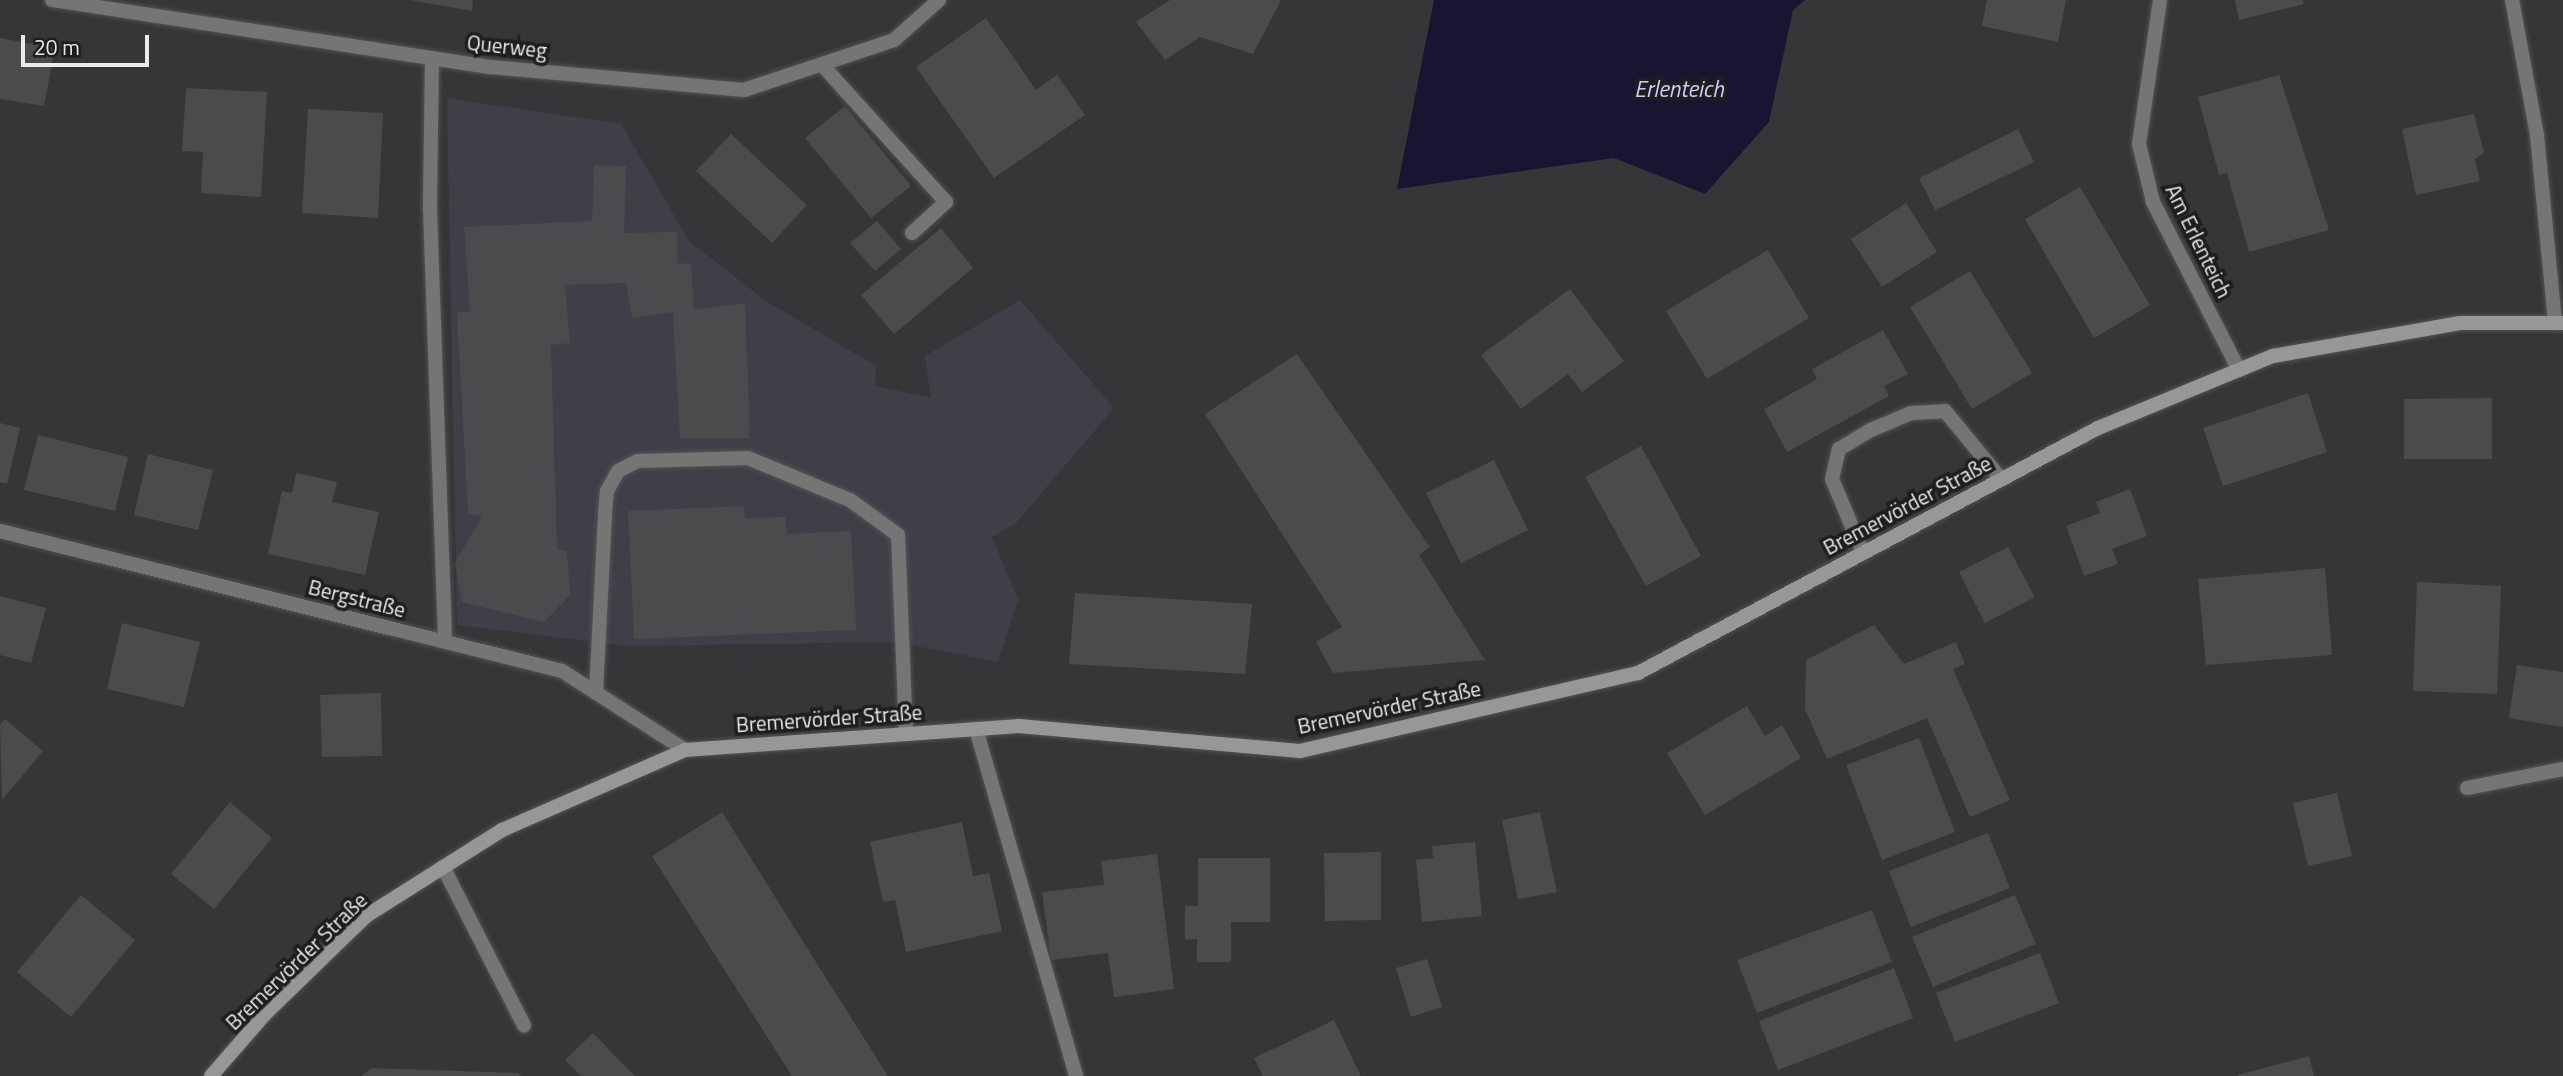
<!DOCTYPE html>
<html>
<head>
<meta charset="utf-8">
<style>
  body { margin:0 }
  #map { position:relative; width:2563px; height:1076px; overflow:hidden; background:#363639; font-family:"Titillium Web",sans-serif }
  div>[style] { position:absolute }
  .built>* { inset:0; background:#403f48 }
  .water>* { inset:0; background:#1a1432 }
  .building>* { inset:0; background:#4b4b4e }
  .roads { filter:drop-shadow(0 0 2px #535355) drop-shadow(0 0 2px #535355) }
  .service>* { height:14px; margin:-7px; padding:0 7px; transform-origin:7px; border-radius:7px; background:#757576 }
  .minor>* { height:14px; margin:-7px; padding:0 7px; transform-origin:7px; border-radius:7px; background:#757576 }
  .secondary>* { height:14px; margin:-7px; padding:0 7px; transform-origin:7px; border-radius:7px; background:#979799 }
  span { translate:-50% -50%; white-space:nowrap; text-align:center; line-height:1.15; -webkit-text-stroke:7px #1e1e1f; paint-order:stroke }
  .street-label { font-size:21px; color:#eae9eb }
  .water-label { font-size:23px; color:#d1cbfd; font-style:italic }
  .scale { position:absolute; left:21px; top:35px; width:128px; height:32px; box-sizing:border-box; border:4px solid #eae9eb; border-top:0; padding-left:9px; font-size:21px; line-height:24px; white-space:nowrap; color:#eae9eb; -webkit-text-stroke:5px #1e1e1f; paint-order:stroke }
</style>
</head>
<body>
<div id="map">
  <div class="built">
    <i style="clip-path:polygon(447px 98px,621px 124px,689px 241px,766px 301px,876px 366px,875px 386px,931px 398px,925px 356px,1020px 300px,1114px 408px,1016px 523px,992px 537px,1018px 600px,998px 662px,896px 642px,629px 646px,457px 625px)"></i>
  </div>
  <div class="water">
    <i style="clip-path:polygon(1434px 0,1805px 0,1793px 10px,1769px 122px,1705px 194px,1614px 158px,1397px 189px)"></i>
  </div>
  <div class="building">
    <i style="clip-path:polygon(410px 0,473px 0,472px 11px)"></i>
    <i style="clip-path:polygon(1170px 0,1281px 0,1253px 54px,1200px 37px,1165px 60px,1136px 22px)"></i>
    <i style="clip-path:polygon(1987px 0,2066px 0,2058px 42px,1982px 26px)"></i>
    <i style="clip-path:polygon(2235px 0,2303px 0,2304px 4px,2239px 20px)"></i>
    <i style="clip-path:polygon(986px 18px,1036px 90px,1057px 75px,1085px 115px,994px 178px,916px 67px)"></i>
    <i style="clip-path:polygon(0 38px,55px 48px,44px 106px,0 99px)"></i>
    <i style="clip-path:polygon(2279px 75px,2329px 230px,2249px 252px,2227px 173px,2219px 175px,2198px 97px)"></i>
    <i style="clip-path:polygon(186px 88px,267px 92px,261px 197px,201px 193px,203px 152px,182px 151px)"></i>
    <i style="clip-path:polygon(845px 106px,911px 186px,871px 218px,805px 138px)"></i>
    <i style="clip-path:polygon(308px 109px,383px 113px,378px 218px,302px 213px)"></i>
    <i style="clip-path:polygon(2474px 114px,2484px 153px,2475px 159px,2480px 181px,2416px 195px,2402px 129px)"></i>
    <i style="clip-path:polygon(2018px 129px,2034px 162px,1935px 210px,1919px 178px)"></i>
    <i style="clip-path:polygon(731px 134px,807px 205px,772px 243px,696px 171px)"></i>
    <i style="clip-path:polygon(594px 165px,626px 166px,624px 233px,677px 232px,677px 263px,691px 264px,694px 310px,745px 303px,750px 438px,680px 438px,673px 312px,632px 318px,626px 283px,565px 285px,570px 343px,551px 345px,557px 549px,567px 551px,570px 595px,544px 622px,462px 602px,455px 563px,482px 516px,468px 514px,457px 313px,470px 311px,464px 227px,592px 221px)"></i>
    <i style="clip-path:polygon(2080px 187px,2150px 305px,2094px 338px,2025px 219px)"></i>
    <i style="clip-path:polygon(1906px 203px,1937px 252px,1882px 287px,1851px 239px)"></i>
    <i style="clip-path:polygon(877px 221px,901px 249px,875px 271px,850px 243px)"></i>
    <i style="clip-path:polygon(941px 228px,973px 268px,894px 334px,861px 295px)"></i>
    <i style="clip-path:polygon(1768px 250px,1809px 318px,1707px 379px,1666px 311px)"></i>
    <i style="clip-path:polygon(1970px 271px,2032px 373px,1972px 409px,1910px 307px)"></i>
    <i style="clip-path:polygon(1570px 289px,1624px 361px,1582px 392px,1568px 374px,1521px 409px,1481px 355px)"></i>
    <i style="clip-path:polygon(1883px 330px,1908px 374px,1884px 386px,1889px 396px,1787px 452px,1764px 409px,1817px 379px,1812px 369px)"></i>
    <i style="clip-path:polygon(1297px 354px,1430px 547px,1419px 555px,1485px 660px,1333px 673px,1316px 642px,1342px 627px,1205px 414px)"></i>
    <i style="clip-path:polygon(2308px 393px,2327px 452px,2223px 486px,2203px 428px)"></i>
    <i style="clip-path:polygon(2492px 398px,2492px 459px,2404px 459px,2404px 399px)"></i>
    <i style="clip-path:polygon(0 423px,20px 428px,7px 484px,0 482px)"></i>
    <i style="clip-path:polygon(38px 435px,128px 457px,115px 511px,24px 490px)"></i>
    <i style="clip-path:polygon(1641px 446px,1701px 556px,1646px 586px,1585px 477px)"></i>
    <i style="clip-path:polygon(148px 454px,213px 470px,198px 530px,134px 515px)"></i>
    <i style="clip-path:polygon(1494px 460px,1528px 530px,1461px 563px,1426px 493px)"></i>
    <i style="clip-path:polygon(296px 473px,337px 482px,332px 502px,379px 512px,365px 575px,268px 554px,282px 491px,292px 493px)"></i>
    <i style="clip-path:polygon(2130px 489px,2147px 536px,2112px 549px,2118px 564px,2084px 576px,2066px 526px,2100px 513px,2096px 502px)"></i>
    <i style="clip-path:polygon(744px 506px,745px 518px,786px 517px,786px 534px,851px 531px,856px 630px,634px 639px,628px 511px)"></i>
    <i style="clip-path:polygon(2008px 547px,2035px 597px,1985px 623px,1959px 572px)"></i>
    <i style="clip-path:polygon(2325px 568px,2332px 655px,2206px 665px,2198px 579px)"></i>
    <i style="clip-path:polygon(2417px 582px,2501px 586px,2497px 694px,2413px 691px)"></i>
    <i style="clip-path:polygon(1075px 593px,1252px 604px,1245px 674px,1069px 664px)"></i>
    <i style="clip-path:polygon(0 596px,46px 608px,31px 663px,0 655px)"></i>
    <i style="clip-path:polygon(122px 623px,200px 642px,184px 707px,107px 689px)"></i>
    <i style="clip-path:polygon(1874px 625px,1904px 664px,1956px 642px,1965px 664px,1953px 669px,2010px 800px,1970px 817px,1927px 718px,1827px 759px,1805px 709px,1806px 660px)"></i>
    <i style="clip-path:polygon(2517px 665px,2563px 672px,2563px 727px,2509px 718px)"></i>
    <i style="clip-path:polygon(381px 693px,382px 756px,322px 757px,320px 695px)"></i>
    <i style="clip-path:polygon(1747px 706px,1765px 736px,1782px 725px,1801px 758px,1705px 815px,1667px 753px)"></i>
    <i style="clip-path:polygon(5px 719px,43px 751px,2px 800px,0 725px)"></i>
    <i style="clip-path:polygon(1919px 738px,1955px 832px,1882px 860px,1846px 765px)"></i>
    <i style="clip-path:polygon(2337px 793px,2352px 856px,2308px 866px,2293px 803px)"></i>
    <i style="clip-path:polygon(230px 802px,272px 838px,214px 909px,171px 874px)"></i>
    <i style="clip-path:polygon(722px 812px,809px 951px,888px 1076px,792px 1076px,652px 856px)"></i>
    <i style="clip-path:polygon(1540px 812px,1557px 892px,1518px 899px,1502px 820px)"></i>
    <i style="clip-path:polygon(962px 822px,973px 876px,989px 873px,1002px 931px,906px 952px,895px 900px,883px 902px,870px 842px)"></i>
    <i style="clip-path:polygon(1988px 833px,2010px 888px,1911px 927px,1889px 871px)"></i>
    <i style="clip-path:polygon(1475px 842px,1482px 916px,1422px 922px,1416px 860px,1433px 858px,1432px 846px)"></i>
    <i style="clip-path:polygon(1381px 852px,1381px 920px,1325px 921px,1324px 853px)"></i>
    <i style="clip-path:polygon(1157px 854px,1174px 989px,1114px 997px,1108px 953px,1051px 960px,1042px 892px,1104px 885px,1101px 861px)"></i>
    <i style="clip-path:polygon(1198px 858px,1270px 858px,1270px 922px,1231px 922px,1231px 962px,1197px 962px,1197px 939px,1185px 940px,1185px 906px,1198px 906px)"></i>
    <i style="clip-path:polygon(81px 895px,135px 940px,71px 1017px,17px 972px)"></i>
    <i style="clip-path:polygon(2015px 895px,2036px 944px,1933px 987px,1912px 937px)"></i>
    <i style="clip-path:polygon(1872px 910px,1892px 962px,1757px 1013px,1737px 960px)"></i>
    <i style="clip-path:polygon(2040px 953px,2059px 1003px,1955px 1042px,1936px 993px)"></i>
    <i style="clip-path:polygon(1427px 959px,1442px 1007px,1411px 1017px,1396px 968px)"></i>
    <i style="clip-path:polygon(1894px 968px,1913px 1018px,1778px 1070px,1759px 1021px)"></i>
    <i style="clip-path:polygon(1334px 1020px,1361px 1076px,1263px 1076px,1254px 1058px)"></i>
    <i style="clip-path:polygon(593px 1033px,635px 1076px,581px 1076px,565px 1060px)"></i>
    <i style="clip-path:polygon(2309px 1056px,2314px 1076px,2238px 1076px,2238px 1075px)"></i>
    <i style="clip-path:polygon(372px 1068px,518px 1073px,521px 1076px,361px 1076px)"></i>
  </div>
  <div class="roads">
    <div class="service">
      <i style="left:2512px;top:0;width:137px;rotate:79.5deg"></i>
      <i style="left:2537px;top:135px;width:189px;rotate:84.5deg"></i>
      <i style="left:432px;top:58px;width:151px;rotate:90.8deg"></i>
      <i style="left:430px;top:209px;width:433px;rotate:88deg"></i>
      <i style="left:824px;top:67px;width:182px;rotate:47.9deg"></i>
      <i style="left:946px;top:202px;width:46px;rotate:137.6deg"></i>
      <i style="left:1863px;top:553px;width:80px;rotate:-112.7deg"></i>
      <i style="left:1832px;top:479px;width:31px;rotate:-77deg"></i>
      <i style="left:1839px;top:449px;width:37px;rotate:-31deg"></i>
      <i style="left:1871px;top:430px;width:43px;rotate:-23deg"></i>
      <i style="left:1911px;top:413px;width:34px;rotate:-3deg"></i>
      <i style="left:1945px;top:411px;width:88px;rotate:50.5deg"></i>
      <i style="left:596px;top:693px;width:180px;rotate:-87.1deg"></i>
      <i style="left:605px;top:513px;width:22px;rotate:-85deg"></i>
      <i style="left:607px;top:491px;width:23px;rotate:-61deg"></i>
      <i style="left:618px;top:471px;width:22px;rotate:-27deg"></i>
      <i style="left:638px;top:461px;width:110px;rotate:-1.6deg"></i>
      <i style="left:748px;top:458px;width:110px;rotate:22.4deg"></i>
      <i style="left:850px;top:500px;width:59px;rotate:36.1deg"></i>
      <i style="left:898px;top:535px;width:199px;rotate:87.7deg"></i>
      <i style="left:976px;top:729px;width:361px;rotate:73.9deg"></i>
      <i style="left:2467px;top:788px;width:98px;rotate:-11.2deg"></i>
      <i style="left:443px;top:867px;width:178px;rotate:62.9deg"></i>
    </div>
    <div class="minor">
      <i style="left:52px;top:0;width:444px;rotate:8.7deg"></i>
      <i style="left:491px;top:67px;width:254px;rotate:5.2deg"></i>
      <i style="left:744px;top:90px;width:158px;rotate:-18.4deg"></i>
      <i style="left:894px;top:40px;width:60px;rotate:-41.6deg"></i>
      <i style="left:2160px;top:0;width:146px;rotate:98.3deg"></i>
      <i style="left:2139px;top:144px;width:60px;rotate:76.4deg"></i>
      <i style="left:2153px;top:202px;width:189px;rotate:62.9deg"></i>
      <i style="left:0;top:531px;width:579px;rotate:13.99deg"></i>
      <i style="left:562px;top:671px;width:146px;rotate:32.7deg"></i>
    </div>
    <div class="secondary">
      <i style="left:211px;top:1076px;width:82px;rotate:-48.9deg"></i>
      <i style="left:265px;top:1014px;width:141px;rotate:-44.1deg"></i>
      <i style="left:366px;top:916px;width:161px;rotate:-32.3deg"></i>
      <i style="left:502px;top:830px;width:200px;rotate:-23.6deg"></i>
      <i style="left:685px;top:750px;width:335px;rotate:-4.1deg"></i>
      <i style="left:1019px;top:726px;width:282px;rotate:5.1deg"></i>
      <i style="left:1300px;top:751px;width:347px;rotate:-13deg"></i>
      <i style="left:1638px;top:673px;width:521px;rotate:-28.04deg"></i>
      <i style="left:2098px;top:428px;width:189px;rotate:-22.4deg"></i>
      <i style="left:2273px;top:356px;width:190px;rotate:-10deg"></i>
      <i style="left:2460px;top:323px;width:103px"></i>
    </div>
  </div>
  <div class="street-label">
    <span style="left:507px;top:46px;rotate:6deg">Querweg</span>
    <span style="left:2199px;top:241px;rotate:64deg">Am Erlenteich</span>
    <span style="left:1907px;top:505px;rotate:-28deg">Bremervörder Straße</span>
    <span style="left:357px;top:598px;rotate:14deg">Bergstraße</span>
    <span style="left:1389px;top:707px;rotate:-12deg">Bremervörder Straße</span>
    <span style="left:829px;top:718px;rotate:-4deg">Bremervörder Straße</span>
    <span style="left:296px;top:961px;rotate:-44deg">Bremervörder Straße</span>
  </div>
  <div class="water-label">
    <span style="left:1679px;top:89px">Erlenteich</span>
  </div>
  <div class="scale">20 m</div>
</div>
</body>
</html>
